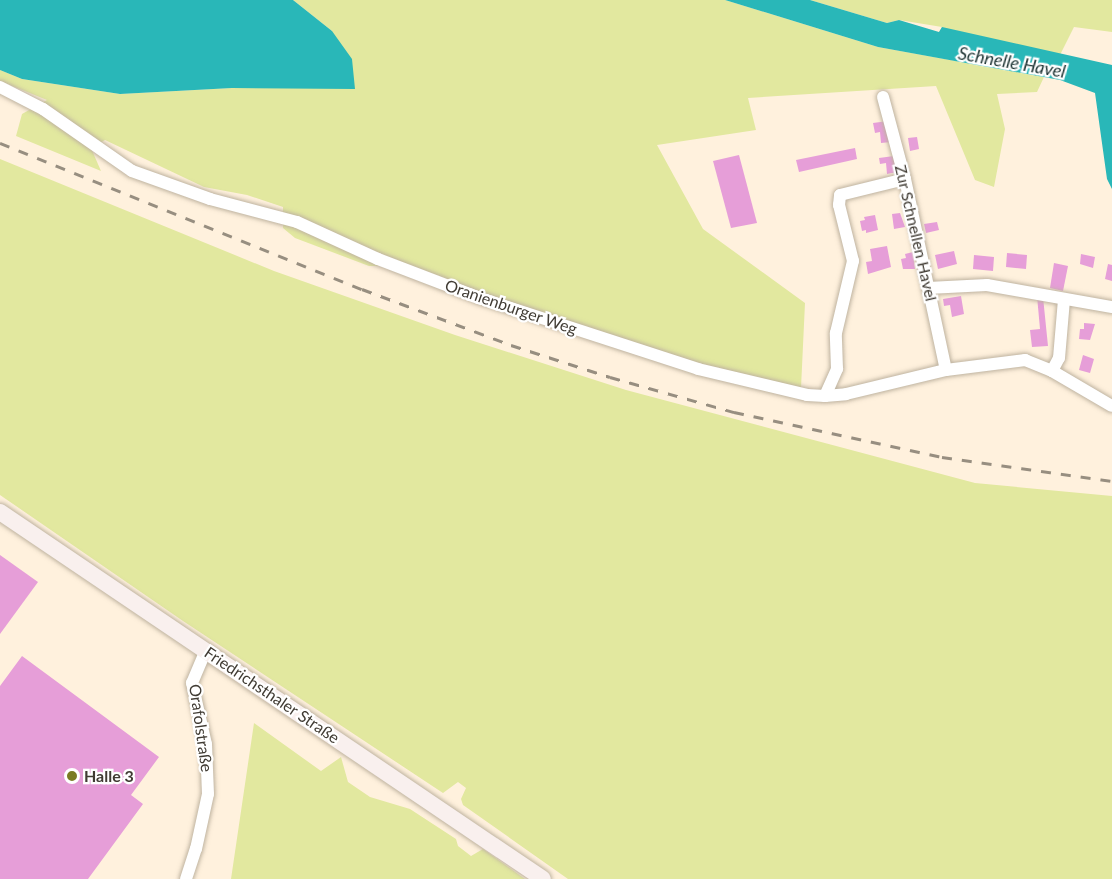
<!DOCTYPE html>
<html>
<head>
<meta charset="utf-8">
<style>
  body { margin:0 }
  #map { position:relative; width:1112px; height:879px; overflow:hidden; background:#fff1dd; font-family:Lato,sans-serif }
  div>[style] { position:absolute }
  .green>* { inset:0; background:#e2e89f }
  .water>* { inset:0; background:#29b7b8 }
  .building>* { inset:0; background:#e69ed8 }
  .roads { filter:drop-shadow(0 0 2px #bfb3a0) drop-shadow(0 0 2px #bfb3a0) }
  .street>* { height:12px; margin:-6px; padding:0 6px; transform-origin:6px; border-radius:6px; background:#fff }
  .secondary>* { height:16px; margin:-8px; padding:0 8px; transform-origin:8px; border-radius:8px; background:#f9f0ee }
  .rail>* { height:3px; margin-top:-1.5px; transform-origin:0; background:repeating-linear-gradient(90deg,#978e80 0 10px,transparent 0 20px) }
  .dots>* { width:16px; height:16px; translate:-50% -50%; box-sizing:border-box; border:3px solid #fff; border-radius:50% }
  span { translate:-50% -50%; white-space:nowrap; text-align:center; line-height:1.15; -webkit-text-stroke:4.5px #fff; paint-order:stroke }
  .street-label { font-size:16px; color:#403b33 }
  .poi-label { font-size:16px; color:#403b33; font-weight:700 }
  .left { translate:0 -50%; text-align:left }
  .water-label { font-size:18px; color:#213737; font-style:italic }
</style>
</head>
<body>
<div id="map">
  <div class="green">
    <i style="clip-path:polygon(293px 0,725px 0,878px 47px,1044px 77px,1037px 92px,997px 94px,1005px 129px,994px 187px,975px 180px,936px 86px,748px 98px,756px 130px,657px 145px,703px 229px,805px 303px,801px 388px,625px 345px,405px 266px,369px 266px,295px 238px,283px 228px,283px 207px,247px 195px,204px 187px,105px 140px,91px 148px,101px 171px,16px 136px,22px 114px,47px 100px,0 81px,0 70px,22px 79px,120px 94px,232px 88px,332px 31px)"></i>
    <i style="clip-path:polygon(810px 0,1112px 0,1112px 32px,1074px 27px,1060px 55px,939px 32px,942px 27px,899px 20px,887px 23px)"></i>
    <i style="clip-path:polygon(0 159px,274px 271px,455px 335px,626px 390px,975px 483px,1112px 496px,1112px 879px,568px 879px,463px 805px,461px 799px,466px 788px,458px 782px,443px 793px,183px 621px,0 495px)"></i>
    <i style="clip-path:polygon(254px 723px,321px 771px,341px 757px,348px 782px,370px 797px,410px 809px,456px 839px,458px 846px,471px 856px,483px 849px,525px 879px,231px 879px)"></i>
  </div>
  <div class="water">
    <i style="clip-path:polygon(0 0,293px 0,332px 31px,352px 59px,355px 89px,232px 88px,120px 94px,22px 79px,0 70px)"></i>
    <i style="clip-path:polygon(725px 0,810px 0,887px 23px,899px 20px,939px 32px,942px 27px,1112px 65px,1112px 189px,1107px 179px,1095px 93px,1060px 80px,878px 47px)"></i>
  </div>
  <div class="building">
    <i style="clip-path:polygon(888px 121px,891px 142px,881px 143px,880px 132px,875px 133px,873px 123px)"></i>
    <i style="clip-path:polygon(917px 137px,919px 149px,910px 151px,908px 138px)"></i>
    <i style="clip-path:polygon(855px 148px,857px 159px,799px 172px,796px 160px)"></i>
    <i style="clip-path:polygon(739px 155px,757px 223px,731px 228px,713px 161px)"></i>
    <i style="clip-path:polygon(894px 156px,897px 172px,887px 174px,886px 163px,880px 164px,879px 158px)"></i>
    <i style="clip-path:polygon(900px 213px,905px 227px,894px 229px,892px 214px)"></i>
    <i style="clip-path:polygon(875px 215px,878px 230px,866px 233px,866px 230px,862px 231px,860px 221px,865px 220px,864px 217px)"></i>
    <i style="clip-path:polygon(937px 222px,939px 230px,926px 233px,924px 224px)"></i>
    <i style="clip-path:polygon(887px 246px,891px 267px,868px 274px,866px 262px,872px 261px,870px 249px)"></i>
    <i style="clip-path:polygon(954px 251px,957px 264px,938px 269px,935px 255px)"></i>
    <i style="clip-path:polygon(913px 252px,915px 269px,903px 269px,901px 259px,906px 258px,905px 254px)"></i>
    <i style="clip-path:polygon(1007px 253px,1027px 255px,1026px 269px,1006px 267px)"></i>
    <i style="clip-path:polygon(1081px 254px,1095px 257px,1093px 268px,1080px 264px)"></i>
    <i style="clip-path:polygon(974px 255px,994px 257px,993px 271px,973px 269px)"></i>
    <i style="clip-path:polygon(1054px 263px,1068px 266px,1063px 291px,1050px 288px)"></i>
    <i style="clip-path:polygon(1108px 264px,1112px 265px,1112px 281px,1105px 279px)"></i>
    <i style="clip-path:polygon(961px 296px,964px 314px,952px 317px,950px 305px,944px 306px,943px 299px)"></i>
    <i style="clip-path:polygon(1037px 296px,1043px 297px,1048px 346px,1032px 347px,1030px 330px,1040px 329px)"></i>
    <i style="clip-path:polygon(1084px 323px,1095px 324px,1090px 340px,1079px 339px,1080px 329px,1084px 329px)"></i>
    <i style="clip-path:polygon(1083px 355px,1094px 359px,1090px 373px,1079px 370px)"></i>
    <i style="clip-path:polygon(0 555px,38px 582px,0 634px)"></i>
    <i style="clip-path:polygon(22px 656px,159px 757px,131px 795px,143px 804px,88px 879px,0 879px,0 686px)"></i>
  </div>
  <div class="roads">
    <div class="street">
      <i style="left:0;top:87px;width:48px;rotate:27.1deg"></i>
      <i style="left:43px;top:109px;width:108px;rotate:34.9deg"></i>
      <i style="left:132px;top:171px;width:83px;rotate:19.7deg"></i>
      <i style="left:210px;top:199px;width:90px;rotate:14.8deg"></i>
      <i style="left:297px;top:222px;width:89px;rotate:24.6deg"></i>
      <i style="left:378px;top:259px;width:109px;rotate:20.9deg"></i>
      <i style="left:480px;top:298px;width:229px;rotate:18deg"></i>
      <i style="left:698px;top:369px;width:112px;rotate:13.4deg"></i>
      <i style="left:807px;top:395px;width:18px;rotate:3deg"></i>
      <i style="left:825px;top:396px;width:21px;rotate:-5deg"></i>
      <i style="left:846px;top:394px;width:103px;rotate:-13.5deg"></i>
      <i style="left:946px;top:370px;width:80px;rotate:-7.2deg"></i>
      <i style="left:1025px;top:360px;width:29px;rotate:22deg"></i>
      <i style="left:1052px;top:371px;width:69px;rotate:30.3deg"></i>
      <i style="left:883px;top:97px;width:85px;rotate:75deg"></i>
      <i style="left:905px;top:179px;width:195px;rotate:77.9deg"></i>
      <i style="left:928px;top:288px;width:59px;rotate:-2.9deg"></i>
      <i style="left:987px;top:285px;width:127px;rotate:10deg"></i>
      <i style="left:1052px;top:371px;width:15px;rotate:-62deg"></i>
      <i style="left:1059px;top:358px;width:58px;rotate:-85.1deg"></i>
      <i style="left:825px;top:396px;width:30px;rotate:-66deg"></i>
      <i style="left:837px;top:369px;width:36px;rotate:-92deg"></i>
      <i style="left:836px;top:333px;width:74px;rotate:-76.7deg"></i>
      <i style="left:853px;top:261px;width:58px;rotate:-104deg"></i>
      <i style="left:839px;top:205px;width:10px;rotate:-84deg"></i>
      <i style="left:840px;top:195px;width:67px;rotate:-13.8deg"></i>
      <i style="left:186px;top:879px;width:32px;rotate:-72deg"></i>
      <i style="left:196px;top:849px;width:56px;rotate:-77.7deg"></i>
      <i style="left:208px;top:794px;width:50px;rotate:-92.3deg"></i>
      <i style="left:206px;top:744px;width:63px;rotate:-102.9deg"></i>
      <i style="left:192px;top:683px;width:36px;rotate:-67deg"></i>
    </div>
    <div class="secondary">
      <i style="left:0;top:512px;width:655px;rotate:34.05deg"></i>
    </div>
  </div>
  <div class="rail">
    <i style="left:0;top:143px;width:390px;rotate:22deg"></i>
    <i style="left:362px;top:289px;width:159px;rotate:20.6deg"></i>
    <i style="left:511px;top:345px;width:104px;rotate:17.9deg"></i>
    <i style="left:610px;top:377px;width:129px;rotate:15.8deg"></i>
    <i style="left:734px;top:412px;width:213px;rotate:12.2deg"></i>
    <i style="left:942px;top:457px;width:172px;rotate:8deg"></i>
  </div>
  <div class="dots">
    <i style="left:72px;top:776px;background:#7a7b23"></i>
  </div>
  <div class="street-label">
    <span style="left:916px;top:233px;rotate:77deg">Zur Schnellen Havel</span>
    <span style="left:511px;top:307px;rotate:19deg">Oranienburger Weg</span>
    <span style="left:272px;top:695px;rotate:34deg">Friedrichsthaler Straße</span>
    <span style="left:201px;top:728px;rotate:82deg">Orafolstraße</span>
  </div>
  <div class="poi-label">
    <span class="left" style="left:84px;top:776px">Halle 3</span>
  </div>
  <div class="water-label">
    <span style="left:1012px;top:62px;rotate:10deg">Schnelle Havel</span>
  </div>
</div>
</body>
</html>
